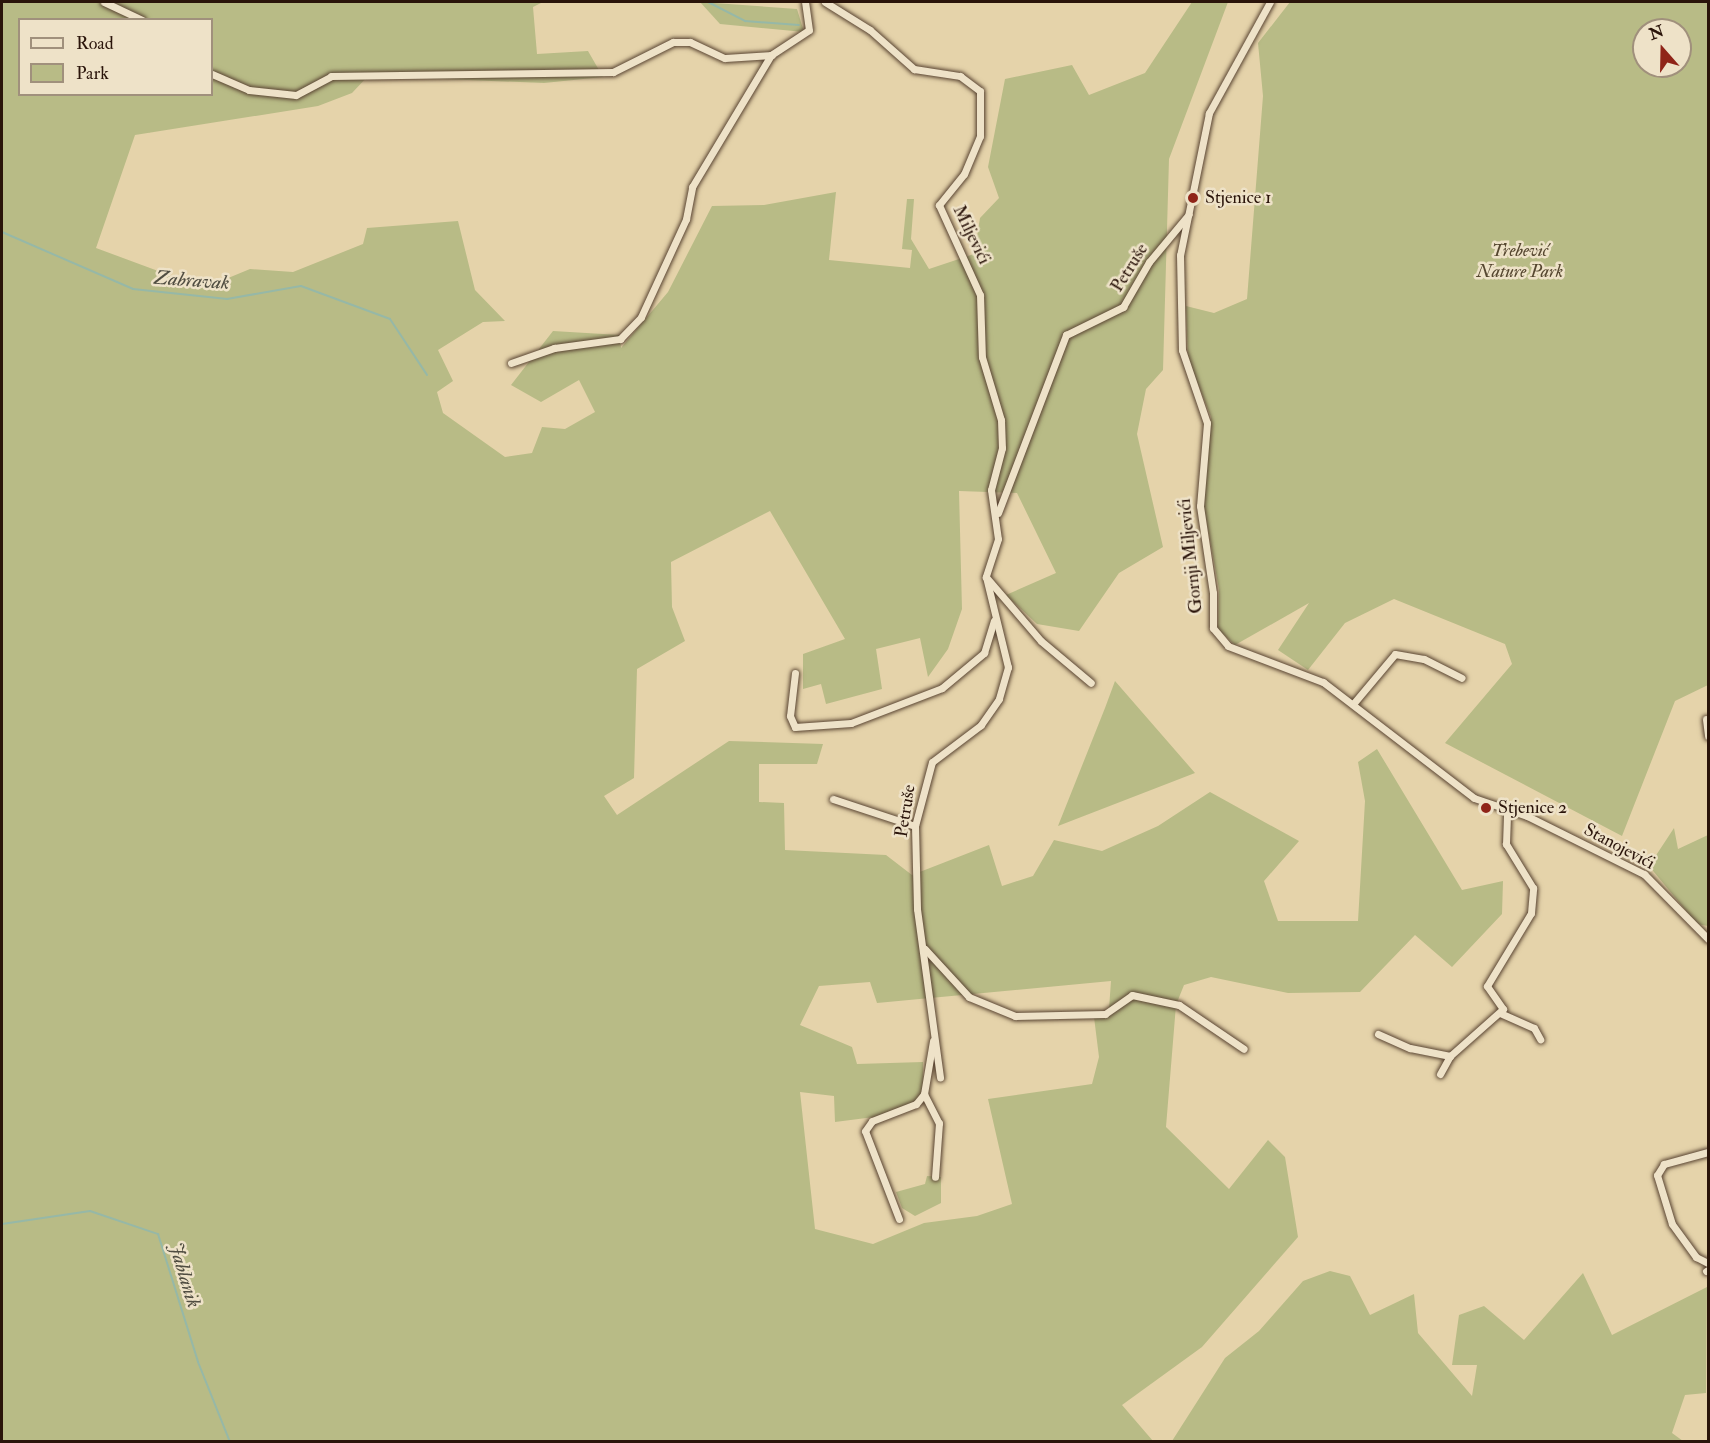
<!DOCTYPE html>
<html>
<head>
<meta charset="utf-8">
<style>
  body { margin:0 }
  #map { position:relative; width:1710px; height:1443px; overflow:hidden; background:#e5d3aa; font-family:"IM FELL Double Pica",serif }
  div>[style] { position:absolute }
  .green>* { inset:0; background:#b8bb86 }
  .stream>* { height:2px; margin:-1px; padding:0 1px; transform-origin:1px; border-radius:1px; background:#96b8a7 }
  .roads { filter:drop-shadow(0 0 2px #594432) drop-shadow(0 0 2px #594432) }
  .street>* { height:7px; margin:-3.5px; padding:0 3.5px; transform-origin:3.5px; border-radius:3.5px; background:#eee2c8 }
  .dots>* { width:16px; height:16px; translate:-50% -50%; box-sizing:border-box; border:3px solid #eee2c8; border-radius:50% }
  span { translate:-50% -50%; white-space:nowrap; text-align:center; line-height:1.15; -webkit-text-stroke:5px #eee2c8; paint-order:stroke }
  .poi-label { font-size:18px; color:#2a140a }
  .left { translate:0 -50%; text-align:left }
  .street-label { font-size:18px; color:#2a140a }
  .park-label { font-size:18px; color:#55462f; font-style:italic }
  .water-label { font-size:20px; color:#504d41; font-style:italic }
  .frame { position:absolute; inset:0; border:3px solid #2a140a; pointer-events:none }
  .legend { position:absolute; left:18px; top:18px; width:195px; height:78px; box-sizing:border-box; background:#eee2c8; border:2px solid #a0907c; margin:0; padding:8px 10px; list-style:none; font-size:18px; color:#2a140a }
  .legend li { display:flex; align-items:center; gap:12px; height:30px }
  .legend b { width:30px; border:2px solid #a0907c }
  .north { position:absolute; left:1632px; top:18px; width:60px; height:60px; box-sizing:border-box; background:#eee2c8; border:2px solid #a0907c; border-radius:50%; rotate:340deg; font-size:16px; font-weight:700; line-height:24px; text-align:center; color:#2a140a }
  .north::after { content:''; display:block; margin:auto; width:21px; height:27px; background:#8f2418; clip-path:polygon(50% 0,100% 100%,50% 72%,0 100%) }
</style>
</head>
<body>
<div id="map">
  <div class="green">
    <i style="clip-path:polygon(evenodd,2px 2px,543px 2px,533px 7px,537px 54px,588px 51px,603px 77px,544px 83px,368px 76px,352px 93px,318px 106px,135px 135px,96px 248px,204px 288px,250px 269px,293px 272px,363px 244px,367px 228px,458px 221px,475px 290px,505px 321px,483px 322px,438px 350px,453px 381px,437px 392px,443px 413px,505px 457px,532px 453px,542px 427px,565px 429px,595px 412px,579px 380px,541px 402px,511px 385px,553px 331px,620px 335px,621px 348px,668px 292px,712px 206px,764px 205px,836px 192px,829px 260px,910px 268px,912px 250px,902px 249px,907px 199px,914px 199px,911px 239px,929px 269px,974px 254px,980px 218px,999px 198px,988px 167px,1005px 79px,1072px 65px,1089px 95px,1145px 73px,1192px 2px,1228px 2px,1169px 159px,1163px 370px,1146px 389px,1137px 434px,1163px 547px,1119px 573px,1079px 631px,1037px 624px,1006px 595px,1056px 573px,1017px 493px,959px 491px,962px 609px,948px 649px,928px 677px,920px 638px,876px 649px,882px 689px,826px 704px,821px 684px,803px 689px,803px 654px,845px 639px,770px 511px,671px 562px,672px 607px,685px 641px,637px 669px,634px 778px,604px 796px,617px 815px,729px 741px,823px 744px,817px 764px,759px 764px,759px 802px,784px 803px,785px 850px,886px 855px,912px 875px,989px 845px,1002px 886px,1033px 876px,1054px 840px,1102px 851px,1158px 826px,1210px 792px,1299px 841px,1264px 881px,1278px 921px,1358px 921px,1365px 801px,1358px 762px,1377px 749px,1462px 890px,1503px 881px,1502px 914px,1452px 967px,1415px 935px,1360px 992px,1288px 993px,1211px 977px,1184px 985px,1176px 1005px,1166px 1127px,1229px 1189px,1268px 1140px,1285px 1157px,1298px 1237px,1202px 1347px,1122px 1405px,1153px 1441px,2px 1442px,2px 2px,20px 20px,212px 20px,212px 94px,20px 94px,20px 20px,2px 2px,1111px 981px,1109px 1009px,1094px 1017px,1099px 1057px,1092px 1084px,988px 1099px,1012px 1204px,977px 1216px,924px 1223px,873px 1244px,815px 1229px,800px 1092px,834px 1096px,835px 1122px,874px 1117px,917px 1102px,923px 1087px,923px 1062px,857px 1064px,852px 1047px,800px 1025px,819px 986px,870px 982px,877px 1003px,1111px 981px)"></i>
    <i style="clip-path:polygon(700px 2px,797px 9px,804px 32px,720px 24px)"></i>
    <i style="clip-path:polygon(evenodd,1290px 2px,1708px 2px,1708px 685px,1675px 701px,1622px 836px,1445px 743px,1512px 664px,1505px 644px,1394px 599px,1345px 623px,1308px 670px,1278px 650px,1309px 603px,1235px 645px,1218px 629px,1219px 589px,1203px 502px,1211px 417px,1188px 359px,1186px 306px,1214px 313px,1247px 299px,1263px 96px,1258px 43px,1290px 2px,1644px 30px,1680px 30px,1680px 66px,1644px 66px,1644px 30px)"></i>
    <i style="clip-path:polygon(1115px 681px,1195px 773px,1058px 826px,1105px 708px)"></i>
    <i style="clip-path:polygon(1674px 828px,1678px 849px,1708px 835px,1708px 926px,1697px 924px,1649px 866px)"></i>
    <i style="clip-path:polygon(927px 1176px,941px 1177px,941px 1203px,915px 1216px,902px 1208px,896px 1192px,925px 1184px)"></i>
    <i style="clip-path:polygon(1330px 1271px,1350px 1276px,1370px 1315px,1414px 1294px,1418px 1333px,1472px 1396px,1477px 1365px,1452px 1365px,1459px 1315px,1484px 1306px,1524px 1340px,1583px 1273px,1612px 1335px,1707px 1287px,1706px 1393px,1685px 1395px,1672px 1433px,1683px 1441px,1172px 1441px,1225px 1358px,1259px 1331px,1303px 1281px)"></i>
  </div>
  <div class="stream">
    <i style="left:708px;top:2px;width:42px;rotate:27.2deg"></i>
    <i style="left:745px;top:21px;width:54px;rotate:4.2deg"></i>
    <i style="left:2px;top:232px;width:143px;rotate:23.5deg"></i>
    <i style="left:133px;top:289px;width:95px;rotate:6.1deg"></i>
    <i style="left:227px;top:299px;width:75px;rotate:-10deg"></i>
    <i style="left:301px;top:286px;width:95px;rotate:20.3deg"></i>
    <i style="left:390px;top:319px;width:67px;rotate:56.5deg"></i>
    <i style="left:2px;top:1224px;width:89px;rotate:-8.4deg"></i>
    <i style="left:90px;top:1211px;width:72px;rotate:18.7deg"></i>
    <i style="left:158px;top:1234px;width:134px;rotate:72.6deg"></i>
    <i style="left:198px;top:1362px;width:86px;rotate:68.2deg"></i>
  </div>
  <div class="roads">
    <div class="street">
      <i style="left:104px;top:2px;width:42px;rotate:25.3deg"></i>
      <i style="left:825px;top:2px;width:53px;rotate:31.9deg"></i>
      <i style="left:870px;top:30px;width:59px;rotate:41.6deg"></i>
      <i style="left:914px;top:69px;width:47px;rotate:8.7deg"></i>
      <i style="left:960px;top:76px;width:25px;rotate:37deg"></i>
      <i style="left:980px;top:91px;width:45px;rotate:90deg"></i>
      <i style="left:980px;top:136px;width:41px;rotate:112.8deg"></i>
      <i style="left:964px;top:174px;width:40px;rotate:129deg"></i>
      <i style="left:939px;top:205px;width:99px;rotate:65.5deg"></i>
      <i style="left:980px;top:295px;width:62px;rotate:88.2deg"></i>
      <i style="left:982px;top:357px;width:66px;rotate:73.2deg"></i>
      <i style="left:1001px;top:420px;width:28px;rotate:88deg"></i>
      <i style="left:1002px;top:448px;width:43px;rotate:104.7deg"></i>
      <i style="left:991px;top:490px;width:49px;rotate:81.9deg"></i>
      <i style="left:998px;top:539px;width:40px;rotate:108deg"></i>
      <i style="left:986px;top:577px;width:93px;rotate:76.3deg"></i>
      <i style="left:1008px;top:667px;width:33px;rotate:106deg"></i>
      <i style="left:999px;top:699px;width:32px;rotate:125deg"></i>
      <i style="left:981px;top:725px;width:61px;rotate:142.9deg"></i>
      <i style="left:932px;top:762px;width:66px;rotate:104.9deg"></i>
      <i style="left:915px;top:826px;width:83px;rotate:88.6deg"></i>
      <i style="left:917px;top:909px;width:170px;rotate:82.2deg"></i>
      <i style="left:1270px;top:2px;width:127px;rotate:118.8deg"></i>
      <i style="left:1209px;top:113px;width:145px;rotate:101.5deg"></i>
      <i style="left:1180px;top:255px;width:95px;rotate:88.8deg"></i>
      <i style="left:1182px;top:350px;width:77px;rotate:71.1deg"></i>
      <i style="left:1207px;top:423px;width:83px;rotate:94.8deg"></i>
      <i style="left:1200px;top:506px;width:88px;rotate:81.5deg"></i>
      <i style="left:1213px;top:593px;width:35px;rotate:90deg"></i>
      <i style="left:1213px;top:628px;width:23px;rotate:50deg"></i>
      <i style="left:1228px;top:646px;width:102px;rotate:20.8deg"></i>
      <i style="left:1323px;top:682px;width:190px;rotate:37.5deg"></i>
      <i style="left:1474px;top:798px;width:56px;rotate:18.8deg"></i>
      <i style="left:1527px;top:816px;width:131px;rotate:26.4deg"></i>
      <i style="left:1644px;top:874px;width:91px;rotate:45.4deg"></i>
      <i style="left:212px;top:74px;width:40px;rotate:23.4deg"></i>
      <i style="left:249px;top:90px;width:47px;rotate:6.1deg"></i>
      <i style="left:296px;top:95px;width:40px;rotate:-28deg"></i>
      <i style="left:331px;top:76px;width:282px;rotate:-0.8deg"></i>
      <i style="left:613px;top:72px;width:67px;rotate:-26.6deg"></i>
      <i style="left:673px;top:42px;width:17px"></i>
      <i style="left:690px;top:42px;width:38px;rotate:25deg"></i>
      <i style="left:725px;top:58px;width:47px;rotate:-3.7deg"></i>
      <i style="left:511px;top:363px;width:46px;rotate:-19.2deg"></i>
      <i style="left:554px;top:348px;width:67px;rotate:-7.8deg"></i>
      <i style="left:620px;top:339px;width:30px;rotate:-46deg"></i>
      <i style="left:641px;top:317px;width:108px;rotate:-65.3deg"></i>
      <i style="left:686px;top:219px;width:33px;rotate:-79deg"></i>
      <i style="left:692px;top:187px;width:154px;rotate:-59.1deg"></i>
      <i style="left:771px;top:55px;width:45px;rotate:-33.3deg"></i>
      <i style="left:809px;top:30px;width:28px;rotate:-98deg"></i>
      <i style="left:998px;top:513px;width:191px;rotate:-69.1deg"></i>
      <i style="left:1066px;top:335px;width:64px;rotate:-26.2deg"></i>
      <i style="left:1123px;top:307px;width:52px;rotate:-60deg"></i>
      <i style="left:1149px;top:262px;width:62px;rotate:-50.2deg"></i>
      <i style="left:986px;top:577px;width:84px;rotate:49.3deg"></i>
      <i style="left:1041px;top:641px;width:65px;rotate:40deg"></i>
      <i style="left:795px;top:673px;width:43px;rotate:96.6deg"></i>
      <i style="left:790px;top:716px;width:12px;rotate:66deg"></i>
      <i style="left:795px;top:727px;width:56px;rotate:-4.1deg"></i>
      <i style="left:851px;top:723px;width:97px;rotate:-21deg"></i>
      <i style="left:942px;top:688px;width:55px;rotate:-39.8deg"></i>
      <i style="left:984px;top:653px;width:34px;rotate:-73deg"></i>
      <i style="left:1353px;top:704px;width:65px;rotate:-50deg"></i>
      <i style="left:1395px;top:654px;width:29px;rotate:10deg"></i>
      <i style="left:1424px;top:659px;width:42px;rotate:26.6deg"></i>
      <i style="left:1706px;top:719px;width:17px;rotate:83deg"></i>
      <i style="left:833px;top:799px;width:86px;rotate:18.2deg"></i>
      <i style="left:925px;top:949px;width:65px;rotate:47.5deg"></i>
      <i style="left:969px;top:997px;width:50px;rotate:22.4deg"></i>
      <i style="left:1015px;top:1016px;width:90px;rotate:-1.3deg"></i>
      <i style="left:1105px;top:1014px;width:33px;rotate:-35deg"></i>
      <i style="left:1132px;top:995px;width:48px;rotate:12deg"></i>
      <i style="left:1179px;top:1005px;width:78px;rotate:34.1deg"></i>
      <i style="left:1500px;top:1013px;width:37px;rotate:24deg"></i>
      <i style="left:1534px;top:1028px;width:13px;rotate:61deg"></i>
      <i style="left:1378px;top:1034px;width:35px;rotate:24deg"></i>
      <i style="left:1410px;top:1048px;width:41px;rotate:11.3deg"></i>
      <i style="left:1440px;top:1074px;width:21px;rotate:-61deg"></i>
      <i style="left:1450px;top:1056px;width:71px;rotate:-41.6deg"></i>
      <i style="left:1503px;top:1009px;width:28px;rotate:-125deg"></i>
      <i style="left:1487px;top:986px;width:85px;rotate:-58.9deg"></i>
      <i style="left:1531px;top:913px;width:25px;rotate:-85deg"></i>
      <i style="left:1533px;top:888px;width:52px;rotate:-121.5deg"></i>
      <i style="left:1506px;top:844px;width:33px;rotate:-88deg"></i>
      <i style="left:924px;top:1094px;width:33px;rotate:63deg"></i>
      <i style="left:939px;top:1123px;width:54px;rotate:94.2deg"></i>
      <i style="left:1708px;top:1152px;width:46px;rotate:164.7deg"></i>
      <i style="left:1664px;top:1164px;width:13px;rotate:122deg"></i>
      <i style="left:1657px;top:1175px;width:51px;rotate:73deg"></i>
      <i style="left:1672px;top:1224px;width:41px;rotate:54deg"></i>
      <i style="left:1696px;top:1257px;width:13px;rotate:27deg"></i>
      <i style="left:899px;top:1219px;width:94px;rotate:-111.1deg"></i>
      <i style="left:865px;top:1131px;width:12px;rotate:-55deg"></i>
      <i style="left:872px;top:1121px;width:47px;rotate:-21.1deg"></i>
      <i style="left:916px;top:1104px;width:13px;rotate:-51deg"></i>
      <i style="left:924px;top:1094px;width:54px;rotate:-80.4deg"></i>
      <i style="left:1706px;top:1271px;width:2px;rotate:-27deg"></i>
    </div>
  </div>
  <div class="dots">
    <i style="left:1193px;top:198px;background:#8f2418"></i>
    <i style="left:1486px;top:808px;background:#8f2418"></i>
  </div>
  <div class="poi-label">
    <span class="left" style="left:1205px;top:198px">Stjenice 1</span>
    <span class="left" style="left:1498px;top:808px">Stjenice 2</span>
  </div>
  <div class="street-label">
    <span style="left:971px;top:235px;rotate:64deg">Miljevići</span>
    <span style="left:1130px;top:268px;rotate:-58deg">Petruše</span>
    <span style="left:1191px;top:556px;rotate:-96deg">Gornji Miljevići</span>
    <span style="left:906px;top:811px;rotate:-81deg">Petruše</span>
    <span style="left:1619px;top:847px;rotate:28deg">Stanojevići</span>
  </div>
  <div class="park-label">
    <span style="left:1520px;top:262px">Trebević<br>Nature Park</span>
  </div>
  <div class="water-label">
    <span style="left:192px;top:280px;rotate:4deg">Zabravak</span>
    <span style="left:185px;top:1275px;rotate:73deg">Jablanik</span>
  </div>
  <div class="frame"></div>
  <ul class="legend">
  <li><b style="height:8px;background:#eee2c8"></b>Road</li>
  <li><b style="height:16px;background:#b8bb86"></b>Park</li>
  </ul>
  <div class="north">N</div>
</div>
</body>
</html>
